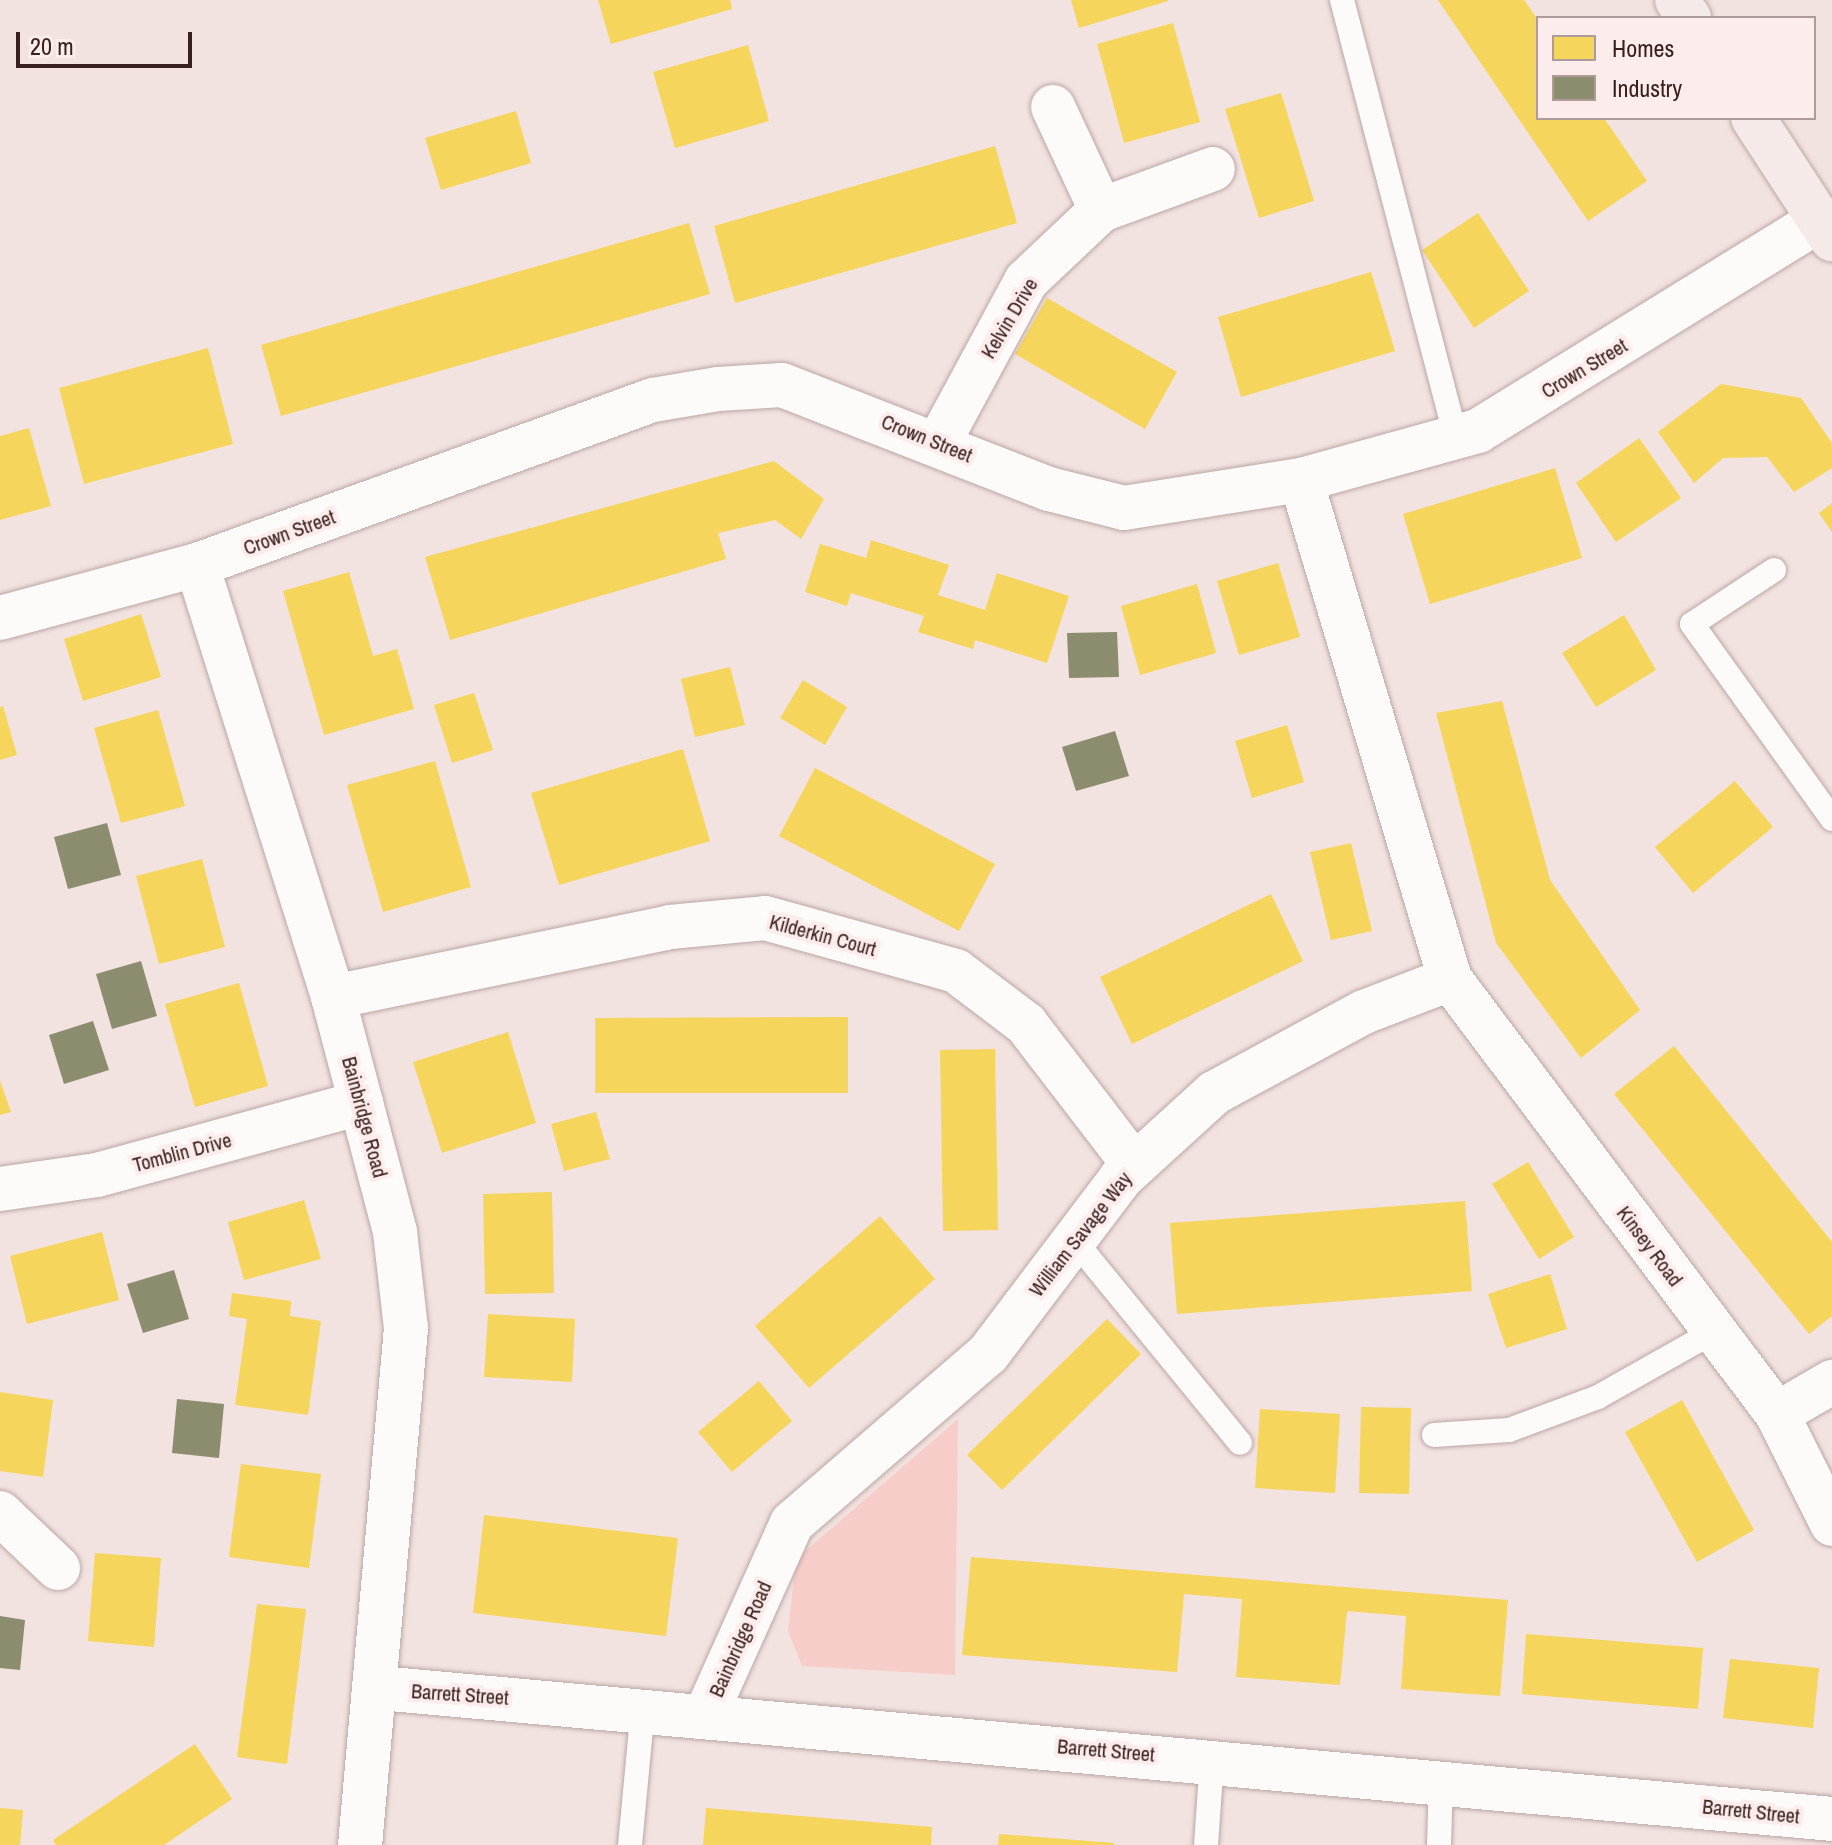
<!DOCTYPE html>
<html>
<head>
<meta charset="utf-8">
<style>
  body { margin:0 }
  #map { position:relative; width:1832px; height:1845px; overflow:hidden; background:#f2e2e0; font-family:"Archivo Narrow",sans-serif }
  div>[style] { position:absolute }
  .green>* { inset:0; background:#f7cdc9 }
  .homes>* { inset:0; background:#f6d55c }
  .industry>* { inset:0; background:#8c8c6e }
  .roads { filter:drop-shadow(0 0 2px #baa7a5) drop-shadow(0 0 2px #baa7a5) }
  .lane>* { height:24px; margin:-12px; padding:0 12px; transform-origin:12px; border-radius:12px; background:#fdfbfa }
  .street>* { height:44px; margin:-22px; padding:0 22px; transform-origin:22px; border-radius:22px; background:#fdfbfa }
  .primary>* { height:44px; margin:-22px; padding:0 22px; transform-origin:22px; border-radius:22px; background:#f5eae8 }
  span { translate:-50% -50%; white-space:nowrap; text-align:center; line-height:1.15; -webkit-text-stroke:8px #fcedec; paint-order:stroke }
  .street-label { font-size:20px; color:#39201e }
  .legend { position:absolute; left:1536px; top:16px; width:280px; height:104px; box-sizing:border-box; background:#fcedec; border:2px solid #ae9b9a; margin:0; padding:10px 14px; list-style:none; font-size:24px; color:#39201e }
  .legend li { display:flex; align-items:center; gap:16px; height:40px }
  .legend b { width:40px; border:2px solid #ae9b9a }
  .scale { position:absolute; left:16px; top:32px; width:176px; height:36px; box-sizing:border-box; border:4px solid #39201e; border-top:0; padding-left:10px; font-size:24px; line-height:28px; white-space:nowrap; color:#39201e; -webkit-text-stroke:6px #fcedec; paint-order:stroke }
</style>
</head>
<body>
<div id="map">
  <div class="green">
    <i style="clip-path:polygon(958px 1419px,955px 1675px,802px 1666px,788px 1631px,796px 1559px)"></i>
  </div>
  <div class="homes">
    <i style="clip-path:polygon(598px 0,730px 0,732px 9px,611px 44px)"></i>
    <i style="clip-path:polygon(1071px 0,1168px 0,1168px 1px,1079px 28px)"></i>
    <i style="clip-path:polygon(1438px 0,1524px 0,1538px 20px,1538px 118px,1604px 118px,1647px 181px,1588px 221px)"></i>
    <i style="clip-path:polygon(1173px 23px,1200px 122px,1124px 143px,1097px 44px)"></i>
    <i style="clip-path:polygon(748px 45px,769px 121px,675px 148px,653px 72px)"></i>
    <i style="clip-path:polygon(1281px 93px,1314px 201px,1259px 218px,1225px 109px)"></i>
    <i style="clip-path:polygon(516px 111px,531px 163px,441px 190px,425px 138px)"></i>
    <i style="clip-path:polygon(995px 146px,1017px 223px,735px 303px,714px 226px)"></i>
    <i style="clip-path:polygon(1478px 213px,1529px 291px,1474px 328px,1422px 250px)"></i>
    <i style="clip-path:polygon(689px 223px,710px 294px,281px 416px,261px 345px)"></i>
    <i style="clip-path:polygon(1371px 272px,1395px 351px,1241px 397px,1218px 317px)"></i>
    <i style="clip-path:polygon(1047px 298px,1177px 372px,1145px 429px,1015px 354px)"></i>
    <i style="clip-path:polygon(208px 348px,233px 444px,84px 484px,59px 388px)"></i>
    <i style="clip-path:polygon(1721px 384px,1801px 398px,1832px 443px,1832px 468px,1794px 492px,1767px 457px,1723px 458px,1694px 483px,1658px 432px)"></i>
    <i style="clip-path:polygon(29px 428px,51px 506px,0 520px,0 436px)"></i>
    <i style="clip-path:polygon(1639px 438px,1681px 498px,1616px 542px,1576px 483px)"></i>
    <i style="clip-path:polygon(774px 461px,824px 499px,801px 539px,775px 520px,718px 533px,726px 559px,450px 640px,425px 557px)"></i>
    <i style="clip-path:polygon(1555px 468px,1582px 558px,1430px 604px,1403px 514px)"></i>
    <i style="clip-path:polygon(1832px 503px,1832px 532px,1819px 513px)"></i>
    <i style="clip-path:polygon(871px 540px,949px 565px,938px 595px,985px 610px,997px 573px,1069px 596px,1047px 663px,975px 640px,973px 649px,918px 632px,924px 616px,851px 593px,847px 606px,805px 592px,820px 544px,866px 558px)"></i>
    <i style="clip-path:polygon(1278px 563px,1300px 637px,1239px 655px,1217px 581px)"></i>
    <i style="clip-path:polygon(349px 572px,373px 656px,397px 649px,414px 709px,324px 735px,283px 591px)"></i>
    <i style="clip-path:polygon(1197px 584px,1216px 653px,1140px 675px,1121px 606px)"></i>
    <i style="clip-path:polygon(141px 614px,161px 677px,83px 701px,64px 639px)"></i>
    <i style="clip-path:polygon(1624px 615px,1656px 670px,1596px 707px,1562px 653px)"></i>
    <i style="clip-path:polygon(730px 667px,745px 725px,695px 737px,681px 679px)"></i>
    <i style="clip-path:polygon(803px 680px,847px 707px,825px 745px,780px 718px)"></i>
    <i style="clip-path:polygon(474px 693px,493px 750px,452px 763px,434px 705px)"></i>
    <i style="clip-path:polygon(1502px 701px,1550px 880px,1640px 1010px,1581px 1058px,1496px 943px,1436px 713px)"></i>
    <i style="clip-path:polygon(3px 706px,17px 755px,0 760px,0 707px)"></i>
    <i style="clip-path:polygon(158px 710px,185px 806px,121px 823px,94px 728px)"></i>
    <i style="clip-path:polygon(1287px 725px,1304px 782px,1252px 798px,1235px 741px)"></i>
    <i style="clip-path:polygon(683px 749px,710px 841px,559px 885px,531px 793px)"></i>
    <i style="clip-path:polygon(435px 761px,471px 887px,383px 912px,347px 785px)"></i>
    <i style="clip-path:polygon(815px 768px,995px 864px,959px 931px,779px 836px)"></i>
    <i style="clip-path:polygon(1735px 781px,1773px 827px,1693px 893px,1655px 847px)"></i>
    <i style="clip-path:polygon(1351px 843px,1372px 931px,1331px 940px,1310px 852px)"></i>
    <i style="clip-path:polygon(202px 859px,225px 947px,159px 964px,136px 876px)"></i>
    <i style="clip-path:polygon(1271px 894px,1303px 961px,1132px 1044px,1100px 977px)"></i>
    <i style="clip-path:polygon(239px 983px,268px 1086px,195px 1107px,165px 1004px)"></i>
    <i style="clip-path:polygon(848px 1017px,848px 1093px,595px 1093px,595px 1018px)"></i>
    <i style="clip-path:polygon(508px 1032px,536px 1123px,442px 1153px,413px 1062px)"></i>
    <i style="clip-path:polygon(1674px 1046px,1832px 1242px,1832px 1316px,1809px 1334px,1614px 1094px)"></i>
    <i style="clip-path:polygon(995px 1049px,998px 1230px,943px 1231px,940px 1050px)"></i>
    <i style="clip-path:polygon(0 1081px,11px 1112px,0 1115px)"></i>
    <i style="clip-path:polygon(596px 1112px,610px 1159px,564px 1171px,551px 1124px)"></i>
    <i style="clip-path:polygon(1528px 1162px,1574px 1237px,1539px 1259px,1492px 1184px)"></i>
    <i style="clip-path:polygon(552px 1192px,554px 1293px,485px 1294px,483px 1194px)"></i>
    <i style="clip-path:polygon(304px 1200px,321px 1259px,244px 1280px,228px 1222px)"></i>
    <i style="clip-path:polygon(1465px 1201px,1472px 1291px,1177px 1314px,1170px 1223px)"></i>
    <i style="clip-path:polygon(880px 1216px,935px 1279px,809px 1388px,755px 1326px)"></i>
    <i style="clip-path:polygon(102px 1232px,119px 1300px,27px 1324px,10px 1256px)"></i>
    <i style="clip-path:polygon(1550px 1274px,1567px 1329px,1506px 1348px,1488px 1294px)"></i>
    <i style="clip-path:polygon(232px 1293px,291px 1301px,290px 1316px,321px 1321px,308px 1415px,235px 1405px,247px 1319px,229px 1316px)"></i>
    <i style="clip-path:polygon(488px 1314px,575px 1319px,572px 1382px,484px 1377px)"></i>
    <i style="clip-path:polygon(1107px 1319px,1141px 1354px,1002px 1490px,967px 1455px)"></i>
    <i style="clip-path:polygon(759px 1381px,792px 1421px,732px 1472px,698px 1432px)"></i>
    <i style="clip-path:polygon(0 1392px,53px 1400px,43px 1477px,0 1471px)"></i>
    <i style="clip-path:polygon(1682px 1400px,1754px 1530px,1697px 1562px,1625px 1432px)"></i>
    <i style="clip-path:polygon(1361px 1407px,1411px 1408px,1409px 1494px,1359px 1493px)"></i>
    <i style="clip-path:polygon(1260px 1409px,1340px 1414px,1335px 1493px,1255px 1488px)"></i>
    <i style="clip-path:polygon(241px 1464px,321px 1474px,309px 1568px,229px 1557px)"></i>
    <i style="clip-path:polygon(484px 1515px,678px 1538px,666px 1636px,473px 1613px)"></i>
    <i style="clip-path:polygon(95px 1553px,161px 1558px,154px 1647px,88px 1641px)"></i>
    <i style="clip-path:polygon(971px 1557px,1508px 1600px,1500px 1696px,1401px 1689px,1406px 1616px,1347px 1611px,1340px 1685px,1236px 1677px,1242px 1599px,1184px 1594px,1177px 1672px,962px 1655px)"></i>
    <i style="clip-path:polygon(257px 1604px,306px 1609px,287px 1764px,237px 1757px)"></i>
    <i style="clip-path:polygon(1526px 1634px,1703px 1648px,1698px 1709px,1522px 1694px)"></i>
    <i style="clip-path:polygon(1730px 1659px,1819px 1668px,1813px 1728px,1723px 1718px)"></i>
    <i style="clip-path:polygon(195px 1744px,232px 1799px,164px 1845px,56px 1845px,53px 1840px)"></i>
    <i style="clip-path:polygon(0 1808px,23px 1810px,20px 1845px,0 1845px)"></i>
    <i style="clip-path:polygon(706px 1808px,932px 1827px,931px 1845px,703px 1845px)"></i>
    <i style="clip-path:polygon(999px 1834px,1114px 1843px,1114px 1845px,998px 1845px)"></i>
  </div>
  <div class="industry">
    <i style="clip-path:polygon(1117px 632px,1119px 677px,1069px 678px,1067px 633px)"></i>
    <i style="clip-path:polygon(1115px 731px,1129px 776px,1076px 791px,1062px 747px)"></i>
    <i style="clip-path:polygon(107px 823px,121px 875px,68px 889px,54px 837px)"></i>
    <i style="clip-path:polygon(141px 961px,157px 1016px,112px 1029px,96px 974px)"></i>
    <i style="clip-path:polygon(93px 1021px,109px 1070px,64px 1084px,49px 1035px)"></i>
    <i style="clip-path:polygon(174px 1270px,189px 1319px,143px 1333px,127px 1284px)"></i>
    <i style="clip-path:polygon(177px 1399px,224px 1404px,219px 1458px,172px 1453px)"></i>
    <i style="clip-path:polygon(0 1616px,25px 1620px,20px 1670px,0 1668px)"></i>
  </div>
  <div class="roads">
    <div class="lane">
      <i style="left:1342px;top:0;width:452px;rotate:75.4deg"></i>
      <i style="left:1774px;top:570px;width:98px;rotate:146.6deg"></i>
      <i style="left:1692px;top:624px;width:240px;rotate:54.3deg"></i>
      <i style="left:1074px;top:1240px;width:262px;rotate:50.7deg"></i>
      <i style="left:1434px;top:1435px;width:75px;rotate:-3.8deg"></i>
      <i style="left:1509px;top:1430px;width:95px;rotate:-20.3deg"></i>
      <i style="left:1598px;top:1397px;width:134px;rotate:-29.4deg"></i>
      <i style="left:630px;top:1845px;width:139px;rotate:-84.6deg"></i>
      <i style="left:1206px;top:1845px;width:85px;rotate:-86deg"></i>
      <i style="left:1439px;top:1845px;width:66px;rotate:-88.3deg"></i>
    </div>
    <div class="street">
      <i style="left:1053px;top:107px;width:114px;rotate:65deg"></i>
      <i style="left:939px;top:442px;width:183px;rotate:-61.6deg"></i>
      <i style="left:1026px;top:281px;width:103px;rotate:-43.4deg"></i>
      <i style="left:1101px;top:210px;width:119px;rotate:-20.1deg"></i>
      <i style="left:1301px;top:480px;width:521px;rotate:73.37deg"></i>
      <i style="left:1450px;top:979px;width:544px;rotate:53.07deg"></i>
      <i style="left:1777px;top:1414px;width:123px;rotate:63.4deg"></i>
      <i style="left:197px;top:565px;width:453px;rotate:72.5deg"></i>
      <i style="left:333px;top:997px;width:243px;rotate:75.2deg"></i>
      <i style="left:395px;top:1232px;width:97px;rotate:83.5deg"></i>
      <i style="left:406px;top:1328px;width:519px;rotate:95.08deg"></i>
      <i style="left:0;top:618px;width:204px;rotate:-15.1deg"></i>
      <i style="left:197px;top:565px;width:485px;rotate:-19.9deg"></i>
      <i style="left:653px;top:400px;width:66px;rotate:-9.6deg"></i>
      <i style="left:718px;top:389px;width:64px;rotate:-3.6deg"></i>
      <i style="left:782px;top:385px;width:287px;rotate:21.3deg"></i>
      <i style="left:1049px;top:489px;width:77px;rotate:14.2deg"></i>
      <i style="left:1124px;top:508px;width:179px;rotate:-9deg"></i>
      <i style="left:1301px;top:480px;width:184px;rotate:-15.5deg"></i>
      <i style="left:1478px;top:431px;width:402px;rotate:-31.7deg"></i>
      <i style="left:333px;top:997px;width:344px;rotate:-11.7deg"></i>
      <i style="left:670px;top:927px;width:95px;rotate:-5.4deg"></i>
      <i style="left:765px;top:918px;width:198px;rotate:15.5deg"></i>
      <i style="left:956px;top:971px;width:88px;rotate:37.1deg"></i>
      <i style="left:1026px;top:1024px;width:178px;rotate:52.5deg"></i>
      <i style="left:0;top:1189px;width:98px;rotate:-8.2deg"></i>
      <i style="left:97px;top:1175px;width:274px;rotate:-15.3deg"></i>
      <i style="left:1777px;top:1414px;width:64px;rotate:-30.2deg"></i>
      <i style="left:0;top:1513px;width:80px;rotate:43.5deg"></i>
      <i style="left:379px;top:1688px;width:1459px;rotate:5.15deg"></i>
      <i style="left:707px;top:1712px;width:207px;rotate:-65.8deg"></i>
      <i style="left:792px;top:1523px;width:259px;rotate:-40.8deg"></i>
      <i style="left:988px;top:1354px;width:221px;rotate:-52.9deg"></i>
      <i style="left:1121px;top:1178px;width:126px;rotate:-42.4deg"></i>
      <i style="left:1214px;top:1093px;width:170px;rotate:-28.4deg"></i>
      <i style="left:1364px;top:1012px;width:92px;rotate:-21deg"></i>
    </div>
    <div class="primary">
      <i style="left:1677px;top:0;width:22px;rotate:56deg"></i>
      <i style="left:1753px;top:118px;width:145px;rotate:56.9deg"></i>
    </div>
  </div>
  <div class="street-label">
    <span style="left:1009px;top:318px;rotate:-59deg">Kelvin Drive</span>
    <span style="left:1584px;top:368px;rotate:-31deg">Crown Street</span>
    <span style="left:927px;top:438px;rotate:22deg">Crown Street</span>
    <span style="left:289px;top:532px;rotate:-20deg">Crown Street</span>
    <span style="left:823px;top:935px;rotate:15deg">Kilderkin Court</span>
    <span style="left:365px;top:1117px;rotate:75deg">Bainbridge Road</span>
    <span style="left:182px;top:1152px;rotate:-15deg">Tomblin Drive</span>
    <span style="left:1080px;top:1234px;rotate:-52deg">William Savage Way</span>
    <span style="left:1650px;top:1246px;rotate:53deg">Kinsey Road</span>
    <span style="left:740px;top:1639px;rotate:-66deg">Bainbridge Road</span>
    <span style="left:460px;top:1694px;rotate:4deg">Barrett Street</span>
    <span style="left:1106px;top:1750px;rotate:5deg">Barrett Street</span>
    <span style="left:1751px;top:1811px;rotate:6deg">Barrett Street</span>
  </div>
  <ul class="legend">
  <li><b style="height:22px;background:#f6d55c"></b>Homes</li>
  <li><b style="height:22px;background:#8c8c6e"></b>Industry</li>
  </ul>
  <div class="scale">20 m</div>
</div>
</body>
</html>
